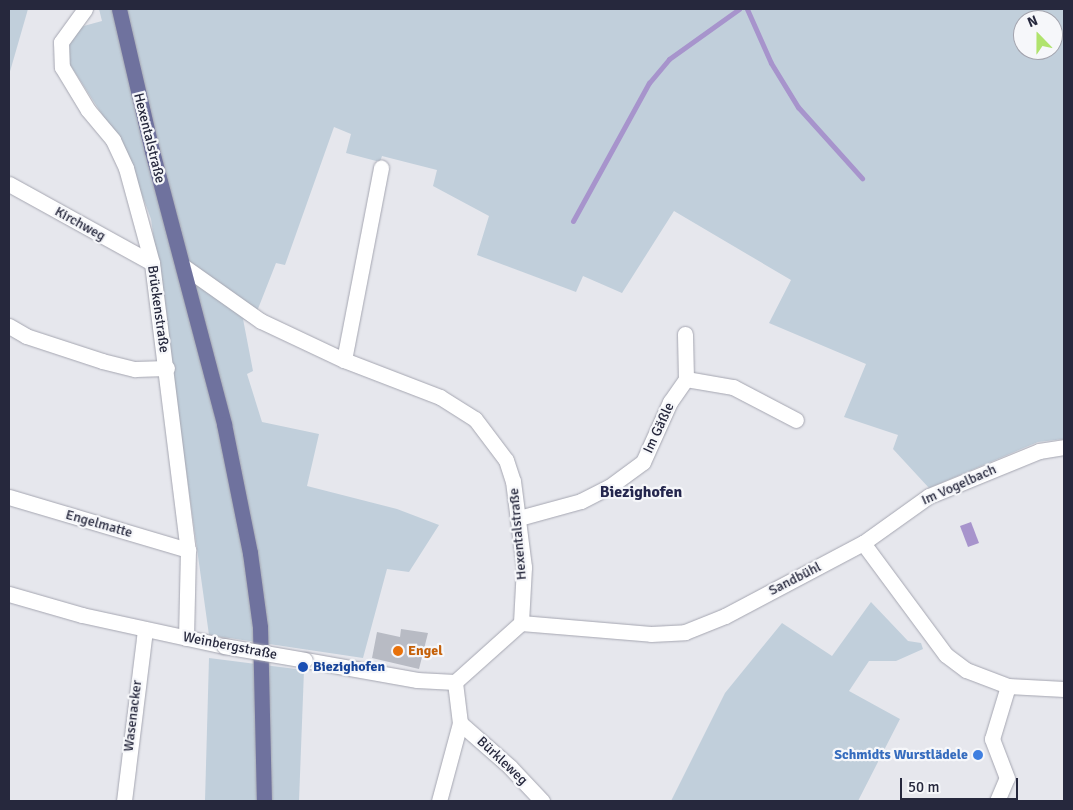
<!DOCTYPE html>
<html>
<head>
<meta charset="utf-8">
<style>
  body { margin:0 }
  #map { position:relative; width:1073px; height:810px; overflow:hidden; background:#e6e7ed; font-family:Signika,sans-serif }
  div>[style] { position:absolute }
  .green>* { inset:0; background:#c1cfdb }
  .water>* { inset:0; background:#a794cc }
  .stream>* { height:5px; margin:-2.5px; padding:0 2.5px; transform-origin:2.5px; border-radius:2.5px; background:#a794cc }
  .building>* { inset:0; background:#b8bbc4 }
  .roads { filter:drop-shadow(0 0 1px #a5a6b1) drop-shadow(0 0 1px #a5a6b1) }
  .minor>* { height:15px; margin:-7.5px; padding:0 7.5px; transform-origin:7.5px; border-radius:7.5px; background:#fff }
  .major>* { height:15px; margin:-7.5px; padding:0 7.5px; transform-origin:7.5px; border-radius:7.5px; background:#6f729e }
  .bridges { filter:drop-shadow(0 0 1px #a5a6b1) drop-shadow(0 0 1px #a5a6b1) }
  .minor-bridge>* { height:15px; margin:-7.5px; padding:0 7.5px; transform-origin:7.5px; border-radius:7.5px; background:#fff }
  .dots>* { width:14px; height:14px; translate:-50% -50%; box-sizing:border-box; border:2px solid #f6f7fa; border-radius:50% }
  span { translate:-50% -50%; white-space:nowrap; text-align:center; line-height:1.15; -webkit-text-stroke:4.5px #f6f7fa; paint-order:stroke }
  .street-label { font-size:14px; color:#26283d }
  .food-label { font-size:14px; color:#c56008; font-weight:700 }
  .left { translate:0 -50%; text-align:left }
  .transit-label { font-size:14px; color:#164399; font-weight:700 }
  .shop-label { font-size:14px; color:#366cbe; font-weight:700 }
  .right { translate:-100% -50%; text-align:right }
  .quarter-label { font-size:16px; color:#24264d; font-weight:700 }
  .frame { position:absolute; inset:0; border:10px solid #26283d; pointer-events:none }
  .north { position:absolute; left:1013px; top:10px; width:50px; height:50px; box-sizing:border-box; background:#f6f7fa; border:1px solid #a3a4ae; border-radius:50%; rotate:338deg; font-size:14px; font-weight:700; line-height:20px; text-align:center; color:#26283d }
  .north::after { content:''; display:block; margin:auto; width:18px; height:22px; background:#b0e36d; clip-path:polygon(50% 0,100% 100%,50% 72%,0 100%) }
  .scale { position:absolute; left:900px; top:778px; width:118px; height:22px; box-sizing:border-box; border:2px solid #26283d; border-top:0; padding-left:6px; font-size:15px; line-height:18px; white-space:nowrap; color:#26283d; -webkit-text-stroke:4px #f6f7fa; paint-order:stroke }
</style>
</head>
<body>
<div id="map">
  <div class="green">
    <i style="clip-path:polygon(9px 9px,28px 9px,9px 75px)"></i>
    <i style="clip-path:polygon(evenodd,99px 9px,1064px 9px,1064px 439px,1038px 442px,929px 488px,893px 449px,898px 435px,844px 417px,866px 364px,769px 323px,791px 280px,674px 211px,622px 293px,583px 276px,576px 292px,477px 255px,489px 216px,433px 186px,437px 170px,382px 156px,380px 162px,346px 153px,351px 134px,334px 127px,285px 265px,276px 263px,252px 324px,243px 319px,253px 371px,247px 374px,262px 422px,319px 434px,307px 486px,397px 509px,439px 525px,409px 572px,387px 569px,363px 658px,209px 635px,151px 219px,126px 152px,69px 63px,67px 49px,74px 35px,80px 27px,102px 21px,99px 9px,1023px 20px,1053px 20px,1053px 50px,1023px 50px,1023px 20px)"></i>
    <i style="clip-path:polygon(871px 602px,908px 641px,921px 643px,923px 649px,896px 661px,869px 661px,849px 691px,900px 719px,858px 801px,671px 801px,725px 693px,782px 623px,832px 656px)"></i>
    <i style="clip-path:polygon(209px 658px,304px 670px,299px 801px,205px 801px)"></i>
  </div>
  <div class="water">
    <i style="clip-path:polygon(971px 522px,979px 543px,968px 547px,960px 526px)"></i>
  </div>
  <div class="stream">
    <i style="left:747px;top:9px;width:59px;rotate:66deg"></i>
    <i style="left:771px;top:63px;width:52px;rotate:58.5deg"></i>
    <i style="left:798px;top:107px;width:96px;rotate:48deg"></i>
    <i style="left:573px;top:221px;width:158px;rotate:-61.2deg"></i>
    <i style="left:649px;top:83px;width:31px;rotate:-50deg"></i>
    <i style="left:669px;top:59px;width:86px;rotate:-35.5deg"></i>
  </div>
  <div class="building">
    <i style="clip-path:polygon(401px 629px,428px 633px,419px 669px,372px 658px,377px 632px,400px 637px)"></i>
  </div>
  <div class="roads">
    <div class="minor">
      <i style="left:85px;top:9px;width:41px;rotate:126deg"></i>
      <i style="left:61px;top:42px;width:25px;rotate:88deg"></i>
      <i style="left:62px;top:67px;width:50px;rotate:58.8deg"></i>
      <i style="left:88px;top:110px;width:39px;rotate:50deg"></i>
      <i style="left:113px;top:140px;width:31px;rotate:65deg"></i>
      <i style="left:126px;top:168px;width:98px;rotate:74.7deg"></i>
      <i style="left:152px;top:263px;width:289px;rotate:82.9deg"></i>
      <i style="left:188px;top:550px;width:88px;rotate:91.3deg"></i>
      <i style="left:9px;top:184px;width:163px;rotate:28.9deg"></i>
      <i style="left:183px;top:266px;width:95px;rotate:35.2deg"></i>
      <i style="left:261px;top:321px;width:92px;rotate:25.2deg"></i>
      <i style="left:344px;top:360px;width:103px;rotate:21.1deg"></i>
      <i style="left:440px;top:397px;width:41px;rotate:32.2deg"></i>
      <i style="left:475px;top:419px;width:51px;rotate:52.9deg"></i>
      <i style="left:506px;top:460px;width:22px;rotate:72deg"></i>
      <i style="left:513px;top:481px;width:87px;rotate:82.7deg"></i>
      <i style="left:524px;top:567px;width:56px;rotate:93.1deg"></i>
      <i style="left:9px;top:326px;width:20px;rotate:30deg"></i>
      <i style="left:26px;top:336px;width:80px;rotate:18.2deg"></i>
      <i style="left:102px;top:361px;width:34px;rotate:14deg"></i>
      <i style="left:135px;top:369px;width:32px;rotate:-2deg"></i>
      <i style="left:344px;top:360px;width:196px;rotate:-79.1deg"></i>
      <i style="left:686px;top:379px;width:48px;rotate:9.7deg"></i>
      <i style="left:733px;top:387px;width:71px;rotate:27.6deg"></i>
      <i style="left:9px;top:497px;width:187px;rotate:16.5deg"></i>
      <i style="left:519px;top:518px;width:64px;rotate:-15.3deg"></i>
      <i style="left:581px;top:501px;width:31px;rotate:-27deg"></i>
      <i style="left:609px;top:487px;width:42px;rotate:-36.3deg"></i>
      <i style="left:643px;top:462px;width:66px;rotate:-65.8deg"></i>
      <i style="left:670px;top:402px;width:28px;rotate:-55deg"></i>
      <i style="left:686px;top:379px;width:45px;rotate:-91.3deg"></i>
      <i style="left:863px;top:543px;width:139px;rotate:53.5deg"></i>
      <i style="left:946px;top:655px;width:25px;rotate:37deg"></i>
      <i style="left:966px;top:670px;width:45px;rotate:20.9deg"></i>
      <i style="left:1008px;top:686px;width:56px;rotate:3.1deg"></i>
      <i style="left:9px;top:594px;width:76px;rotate:16deg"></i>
      <i style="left:82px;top:615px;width:145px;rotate:12.3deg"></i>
      <i style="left:521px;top:623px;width:130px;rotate:4.8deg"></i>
      <i style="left:651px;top:634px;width:34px;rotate:-3deg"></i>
      <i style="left:685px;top:632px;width:43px;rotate:-21.8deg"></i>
      <i style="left:725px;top:616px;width:156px;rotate:-27.9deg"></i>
      <i style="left:863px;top:543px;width:81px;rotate:-35.5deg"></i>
      <i style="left:929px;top:496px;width:119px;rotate:-22.2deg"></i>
      <i style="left:1039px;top:451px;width:25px;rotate:-9deg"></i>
      <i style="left:305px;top:660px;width:114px;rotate:10.1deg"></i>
      <i style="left:417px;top:680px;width:38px;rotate:3deg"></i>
      <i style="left:455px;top:682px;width:89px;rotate:-41.8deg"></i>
      <i style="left:460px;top:723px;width:67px;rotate:41.3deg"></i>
      <i style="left:510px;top:767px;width:47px;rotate:46.7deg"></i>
      <i style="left:124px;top:801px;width:172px;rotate:-83deg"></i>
      <i style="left:439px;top:801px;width:81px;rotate:-74.9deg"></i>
      <i style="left:460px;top:723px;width:41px;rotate:-97deg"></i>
      <i style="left:997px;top:801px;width:25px;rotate:-67deg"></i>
      <i style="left:1007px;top:778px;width:42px;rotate:-111deg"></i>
      <i style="left:992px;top:739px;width:55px;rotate:-73.2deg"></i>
    </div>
    <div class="major">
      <i style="left:119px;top:9px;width:146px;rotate:76.9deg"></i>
      <i style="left:152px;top:151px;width:282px;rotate:75.2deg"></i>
      <i style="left:224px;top:424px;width:132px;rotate:78.6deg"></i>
      <i style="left:250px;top:553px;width:75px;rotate:82.3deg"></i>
      <i style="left:260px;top:627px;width:174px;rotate:88.7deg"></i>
    </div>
  </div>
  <div class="bridges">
    <div class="minor-bridge">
      <i style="left:224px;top:646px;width:82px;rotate:9.8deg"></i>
    </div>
  </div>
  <div class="dots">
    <i style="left:398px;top:651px;background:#e8710a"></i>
    <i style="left:303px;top:667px;background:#1a4fb4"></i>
    <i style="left:978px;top:755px;background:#3f7fe0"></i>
  </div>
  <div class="street-label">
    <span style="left:149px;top:138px;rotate:76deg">Hexentalstraße</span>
    <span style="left:80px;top:224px;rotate:29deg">Kirchweg</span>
    <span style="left:158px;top:309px;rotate:82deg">Brückenstraße</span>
    <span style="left:659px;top:428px;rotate:-65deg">Im Gäßle</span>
    <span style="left:959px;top:485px;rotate:-24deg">Im Vogelbach</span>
    <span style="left:99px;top:524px;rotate:16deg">Engelmatte</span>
    <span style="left:518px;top:534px;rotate:-95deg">Hexentalstraße</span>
    <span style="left:795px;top:579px;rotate:-27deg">Sandbühl</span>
    <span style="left:230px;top:646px;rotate:11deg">Weinbergstraße</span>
    <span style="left:133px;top:716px;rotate:-83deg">Wasenacker</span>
    <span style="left:502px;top:761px;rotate:43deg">Bürkleweg</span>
  </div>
  <div class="food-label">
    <span class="left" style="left:408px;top:651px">Engel</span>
  </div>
  <div class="transit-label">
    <span class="left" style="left:313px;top:667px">Biezighofen</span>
  </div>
  <div class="shop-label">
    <span class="right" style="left:968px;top:755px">Schmidts Wurstlädele</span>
  </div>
  <div class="quarter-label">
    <span style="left:641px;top:492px">Biezighofen</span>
  </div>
  <div class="frame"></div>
  <div class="north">N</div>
  <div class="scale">50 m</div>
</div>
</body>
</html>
